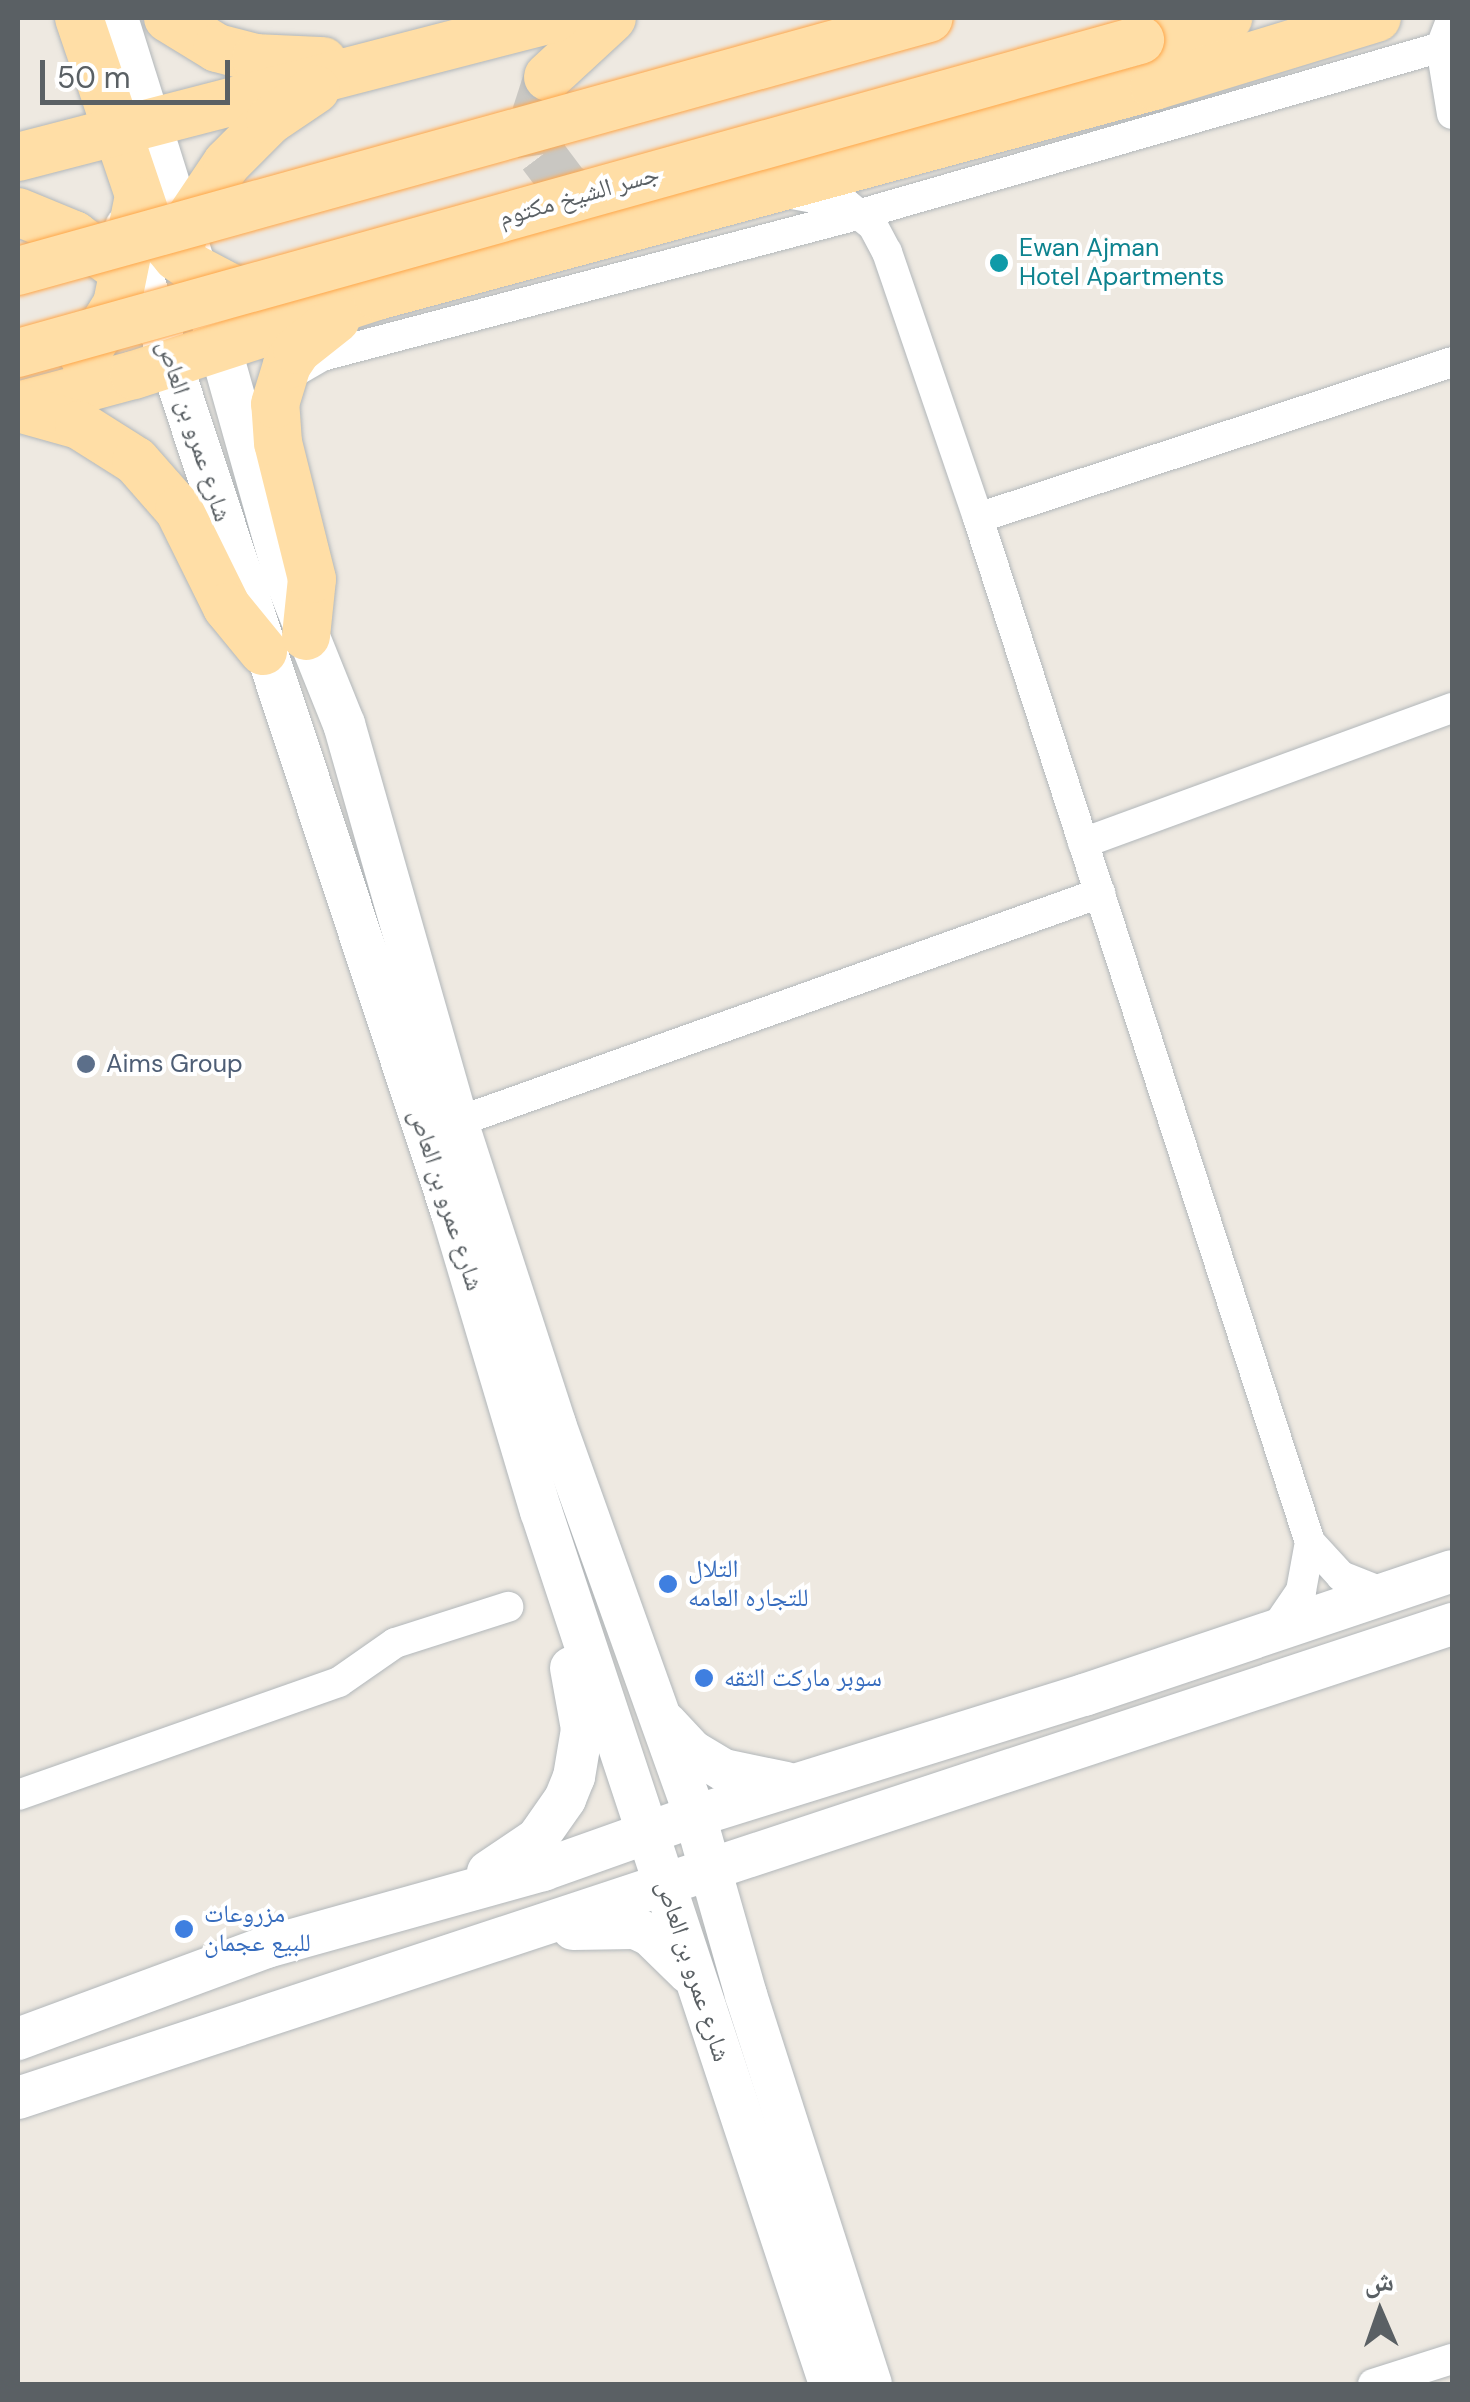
<!DOCTYPE html>
<html>
<head>
<meta charset="utf-8">
<style>
  body { margin:0 }
  #map { position:relative; width:1470px; height:2402px; overflow:hidden; background:#eee9e1; font-family:"DM Sans","Noto Naskh Arabic",sans-serif }
  div>[style] { position:absolute }
  .primary-tunnel>* { height:48px; margin-top:-24px; transform-origin:0; background:repeating-linear-gradient(90deg,#c9c7c2 0 48px,transparent 0 72px) }
  .roads { filter:drop-shadow(0 0 2px #b2b7ba) drop-shadow(0 0 2px #b2b7ba) }
  .minor>* { height:30px; margin:-15px; padding:0 15px; transform-origin:15px; border-radius:15px; background:#fff }
  .secondary>* { height:42px; margin:-21px; padding:0 21px; transform-origin:21px; border-radius:21px; background:#fff }
  .primary>* { height:48px; margin:-24px; padding:0 24px; transform-origin:24px; border-radius:24px; background:#ffdea6 }
  .bridges { filter:drop-shadow(0 0 2px #ffa74a) drop-shadow(0 0 2px #ffa74a) }
  .primary-bridge>* { height:48px; margin:-24px; padding:0 24px; transform-origin:24px; border-radius:24px; background:#ffdea6 }
  .dots>* { width:28px; height:28px; translate:-50% -50%; box-sizing:border-box; border:5px solid #fff; border-radius:50% }
  span { translate:-50% -50%; white-space:nowrap; text-align:center; line-height:1.15; -webkit-text-stroke:8px #fff; paint-order:stroke }
  .street-label { font-size:25px; color:#5a6064 }
  .culture-label { font-size:25px; color:#0d838f }
  .left { translate:0 -50%; text-align:left }
  .service-label { font-size:25px; color:#4e5e75 }
  .shop-label { font-size:25px; color:#366cbe }
  .frame { position:absolute; inset:0; border:20px solid #5a6064; pointer-events:none }
  .north { position:absolute; left:1330px; top:2262px; width:100px; height:100px; -webkit-text-stroke:8px #fff; paint-order:stroke; rotate:358deg; font-size:28px; font-weight:700; line-height:40px; text-align:center; color:#5a6064 }
  .north::after { content:''; display:block; margin:auto; width:35px; height:45px; background:#5a6064; clip-path:polygon(50% 0,100% 100%,50% 72%,0 100%) }
  .scale { position:absolute; left:40px; top:60px; width:190px; height:45px; box-sizing:border-box; border:5px solid #5a6064; border-top:0; padding-left:12px; font-size:30px; line-height:35px; white-space:nowrap; color:#5a6064; -webkit-text-stroke:8px #fff; paint-order:stroke }
</style>
</head>
<body>
<div id="map">
  <div class="primary-tunnel">
    <i style="left:548px;top:77px;width:40px;rotate:108deg"></i>
    <i style="left:536px;top:115px;width:40px;rotate:81.5deg"></i>
    <i style="left:542px;top:155px;width:40px;rotate:53deg"></i>
    <i style="left:566px;top:187px;width:40px;rotate:28deg"></i>
  </div>
  <div class="roads">
    <div class="minor">
      <i style="left:1452px;top:18px;width:31px;rotate:111deg"></i>
      <i style="left:1441px;top:47px;width:68px;rotate:80.7deg"></i>
      <i style="left:792px;top:194px;width:55px;rotate:10.5deg"></i>
      <i style="left:846px;top:204px;width:35px;rotate:39deg"></i>
      <i style="left:873px;top:226px;width:30px;rotate:62deg"></i>
      <i style="left:887px;top:252px;width:281px;rotate:71.1deg"></i>
      <i style="left:978px;top:518px;width:1076px;rotate:72.04deg"></i>
      <i style="left:1310px;top:1542px;width:46px;rotate:47.6deg"></i>
      <i style="left:1341px;top:1576px;width:46px;rotate:21.6deg"></i>
      <i style="left:296px;top:371px;width:30px;rotate:-30deg"></i>
      <i style="left:322px;top:356px;width:557px;rotate:-14.76deg"></i>
      <i style="left:861px;top:214px;width:615px;rotate:-16.05deg"></i>
      <i style="left:978px;top:518px;width:499px;rotate:-18.2deg"></i>
      <i style="left:1083px;top:843px;width:393px;rotate:-20.1deg"></i>
      <i style="left:457px;top:1122px;width:683px;rotate:-19.6deg"></i>
      <i style="left:1273px;top:1632px;width:50px;rotate:-55.7deg"></i>
      <i style="left:1301px;top:1591px;width:50px;rotate:-79.6deg"></i>
      <i style="left:18px;top:1795px;width:340px;rotate:-19.4deg"></i>
      <i style="left:339px;top:1682px;width:68px;rotate:-34.9deg"></i>
      <i style="left:395px;top:1643px;width:119px;rotate:-17.7deg"></i>
      <i style="left:1373px;top:2384px;width:83px;rotate:-17.6deg"></i>
    </div>
    <div class="secondary">
      <i style="left:117px;top:18px;width:345px;rotate:72.6deg"></i>
      <i style="left:220px;top:347px;width:237px;rotate:74.3deg"></i>
      <i style="left:284px;top:575px;width:161px;rotate:68.1deg"></i>
      <i style="left:344px;top:724px;width:414px;rotate:74.1deg"></i>
      <i style="left:457px;top:1122px;width:318px;rotate:72deg"></i>
      <i style="left:555px;top:1424px;width:416px;rotate:70.3deg"></i>
      <i style="left:695px;top:1816px;width:186px;rotate:74.1deg"></i>
      <i style="left:746px;top:1995px;width:409px;rotate:72.2deg"></i>
      <i style="left:126px;top:227px;width:1038px;rotate:71.7deg"></i>
      <i style="left:452px;top:1213px;width:311px;rotate:73.4deg"></i>
      <i style="left:541px;top:1511px;width:920px;rotate:71.68deg"></i>
      <i style="left:666px;top:1723px;width:38px;rotate:47deg"></i>
      <i style="left:692px;top:1751px;width:37px;rotate:31deg"></i>
      <i style="left:724px;top:1770px;width:63px;rotate:11.8deg"></i>
      <i style="left:488px;top:1872px;width:59px;rotate:-34deg"></i>
      <i style="left:537px;top:1839px;width:49px;rotate:-55deg"></i>
      <i style="left:565px;top:1799px;width:24px;rotate:-68deg"></i>
      <i style="left:574px;top:1777px;width:49px;rotate:-80.5deg"></i>
      <i style="left:582px;top:1729px;width:62px;rotate:-100.2deg"></i>
      <i style="left:573px;top:1929px;width:62px;rotate:-0.9deg"></i>
      <i style="left:635px;top:1928px;width:17px;rotate:25deg"></i>
      <i style="left:650px;top:1935px;width:54px;rotate:44.3deg"></i>
      <i style="left:18px;top:2039px;width:265px;rotate:-20.3deg"></i>
      <i style="left:267px;top:1947px;width:287px;rotate:-15.6deg"></i>
      <i style="left:543px;top:1870px;width:161px;rotate:-19.6deg"></i>
      <i style="left:695px;top:1816px;width:407px;rotate:-17.3deg"></i>
      <i style="left:1084px;top:1695px;width:388px;rotate:-18.6deg"></i>
      <i style="left:18px;top:2098px;width:1510px;rotate:-18.29deg"></i>
    </div>
    <div class="primary">
      <i style="left:79px;top:18px;width:215px;rotate:71.3deg"></i>
      <i style="left:148px;top:222px;width:45px;rotate:50.4deg"></i>
      <i style="left:177px;top:257px;width:19px;rotate:35deg"></i>
      <i style="left:193px;top:268px;width:45px;rotate:27.7deg"></i>
      <i style="left:233px;top:289px;width:33px;rotate:16deg"></i>
      <i style="left:168px;top:18px;width:57px;rotate:31.5deg"></i>
      <i style="left:217px;top:48px;width:40px;rotate:14.4deg"></i>
      <i style="left:256px;top:58px;width:67px;rotate:2.6deg"></i>
      <i style="left:1140px;top:40px;width:91px;rotate:-14deg"></i>
      <i style="left:548px;top:77px;width:87px;rotate:-42.7deg"></i>
      <i style="left:18px;top:157px;width:555px;rotate:-14.51deg"></i>
      <i style="left:18px;top:212px;width:61px;rotate:22.3deg"></i>
      <i style="left:74px;top:235px;width:56px;rotate:36.3deg"></i>
      <i style="left:178px;top:252px;width:36px;rotate:-71deg"></i>
      <i style="left:190px;top:218px;width:66px;rotate:-56.1deg"></i>
      <i style="left:227px;top:163px;width:61px;rotate:-45deg"></i>
      <i style="left:270px;top:120px;width:55px;rotate:-34deg"></i>
      <i style="left:84px;top:357px;width:62px;rotate:-58.1deg"></i>
      <i style="left:117px;top:304px;width:105px;rotate:-78.5deg"></i>
      <i style="left:18px;top:406px;width:120px;rotate:-15deg"></i>
      <i style="left:134px;top:375px;width:256px;rotate:-18deg"></i>
      <i style="left:377px;top:296px;width:805px;rotate:-15.12deg"></i>
      <i style="left:1154px;top:86px;width:233px;rotate:-17deg"></i>
      <i style="left:18px;top:408px;width:63px;rotate:15.6deg"></i>
      <i style="left:79px;top:425px;width:67px;rotate:32.3deg"></i>
      <i style="left:136px;top:461px;width:65px;rotate:48.7deg"></i>
      <i style="left:179px;top:510px;width:108px;rotate:63.7deg"></i>
      <i style="left:227px;top:607px;width:57px;rotate:50.7deg"></i>
      <i style="left:306px;top:636px;width:57px;rotate:-84deg"></i>
      <i style="left:312px;top:579px;width:140px;rotate:-104deg"></i>
      <i style="left:278px;top:443px;width:39px;rotate:-94deg"></i>
      <i style="left:275px;top:404px;width:41px;rotate:-72.9deg"></i>
      <i style="left:287px;top:365px;width:18px;rotate:-56deg"></i>
      <i style="left:297px;top:350px;width:50px;rotate:-38.5deg"></i>
    </div>
  </div>
  <div class="bridges">
    <div class="primary-bridge">
      <i style="left:18px;top:271px;width:945px;rotate:-15.52deg"></i>
      <i style="left:18px;top:353px;width:1165px;rotate:-15.59deg"></i>
    </div>
  </div>
  <div class="dots">
    <i style="left:999px;top:263px;background:#0f9aa8"></i>
    <i style="left:86px;top:1064px;background:#5c6f8a"></i>
    <i style="left:668px;top:1584px;background:#3f7fe0"></i>
    <i style="left:704px;top:1678px;background:#3f7fe0"></i>
    <i style="left:184px;top:1929px;background:#3f7fe0"></i>
  </div>
  <div class="street-label">
    <span style="left:579px;top:196px;rotate:-16deg">جسر الشيخ مكتوم</span>
    <span style="left:194px;top:431px;rotate:72deg">شارع عمرو بن العاص</span>
    <span style="left:446px;top:1200px;rotate:72deg">شارع عمرو بن العاص</span>
    <span style="left:693px;top:1971px;rotate:72deg">شارع عمرو بن العاص</span>
  </div>
  <div class="culture-label">
    <span class="left" style="left:1019px;top:263px">Ewan Ajman<br>Hotel Apartments</span>
  </div>
  <div class="service-label">
    <span class="left" style="left:106px;top:1064px">Aims Group</span>
  </div>
  <div class="shop-label">
    <span class="left" style="left:688px;top:1584px">التلال<br>للتجاره العامه</span>
    <span class="left" style="left:724px;top:1678px">سوبر ماركت الثقه</span>
    <span class="left" style="left:204px;top:1929px">مزروعات<br>للبيع عجمان</span>
  </div>
  <div class="frame"></div>
  <div class="north">ش</div>
  <div class="scale">50 m</div>
</div>
</body>
</html>
